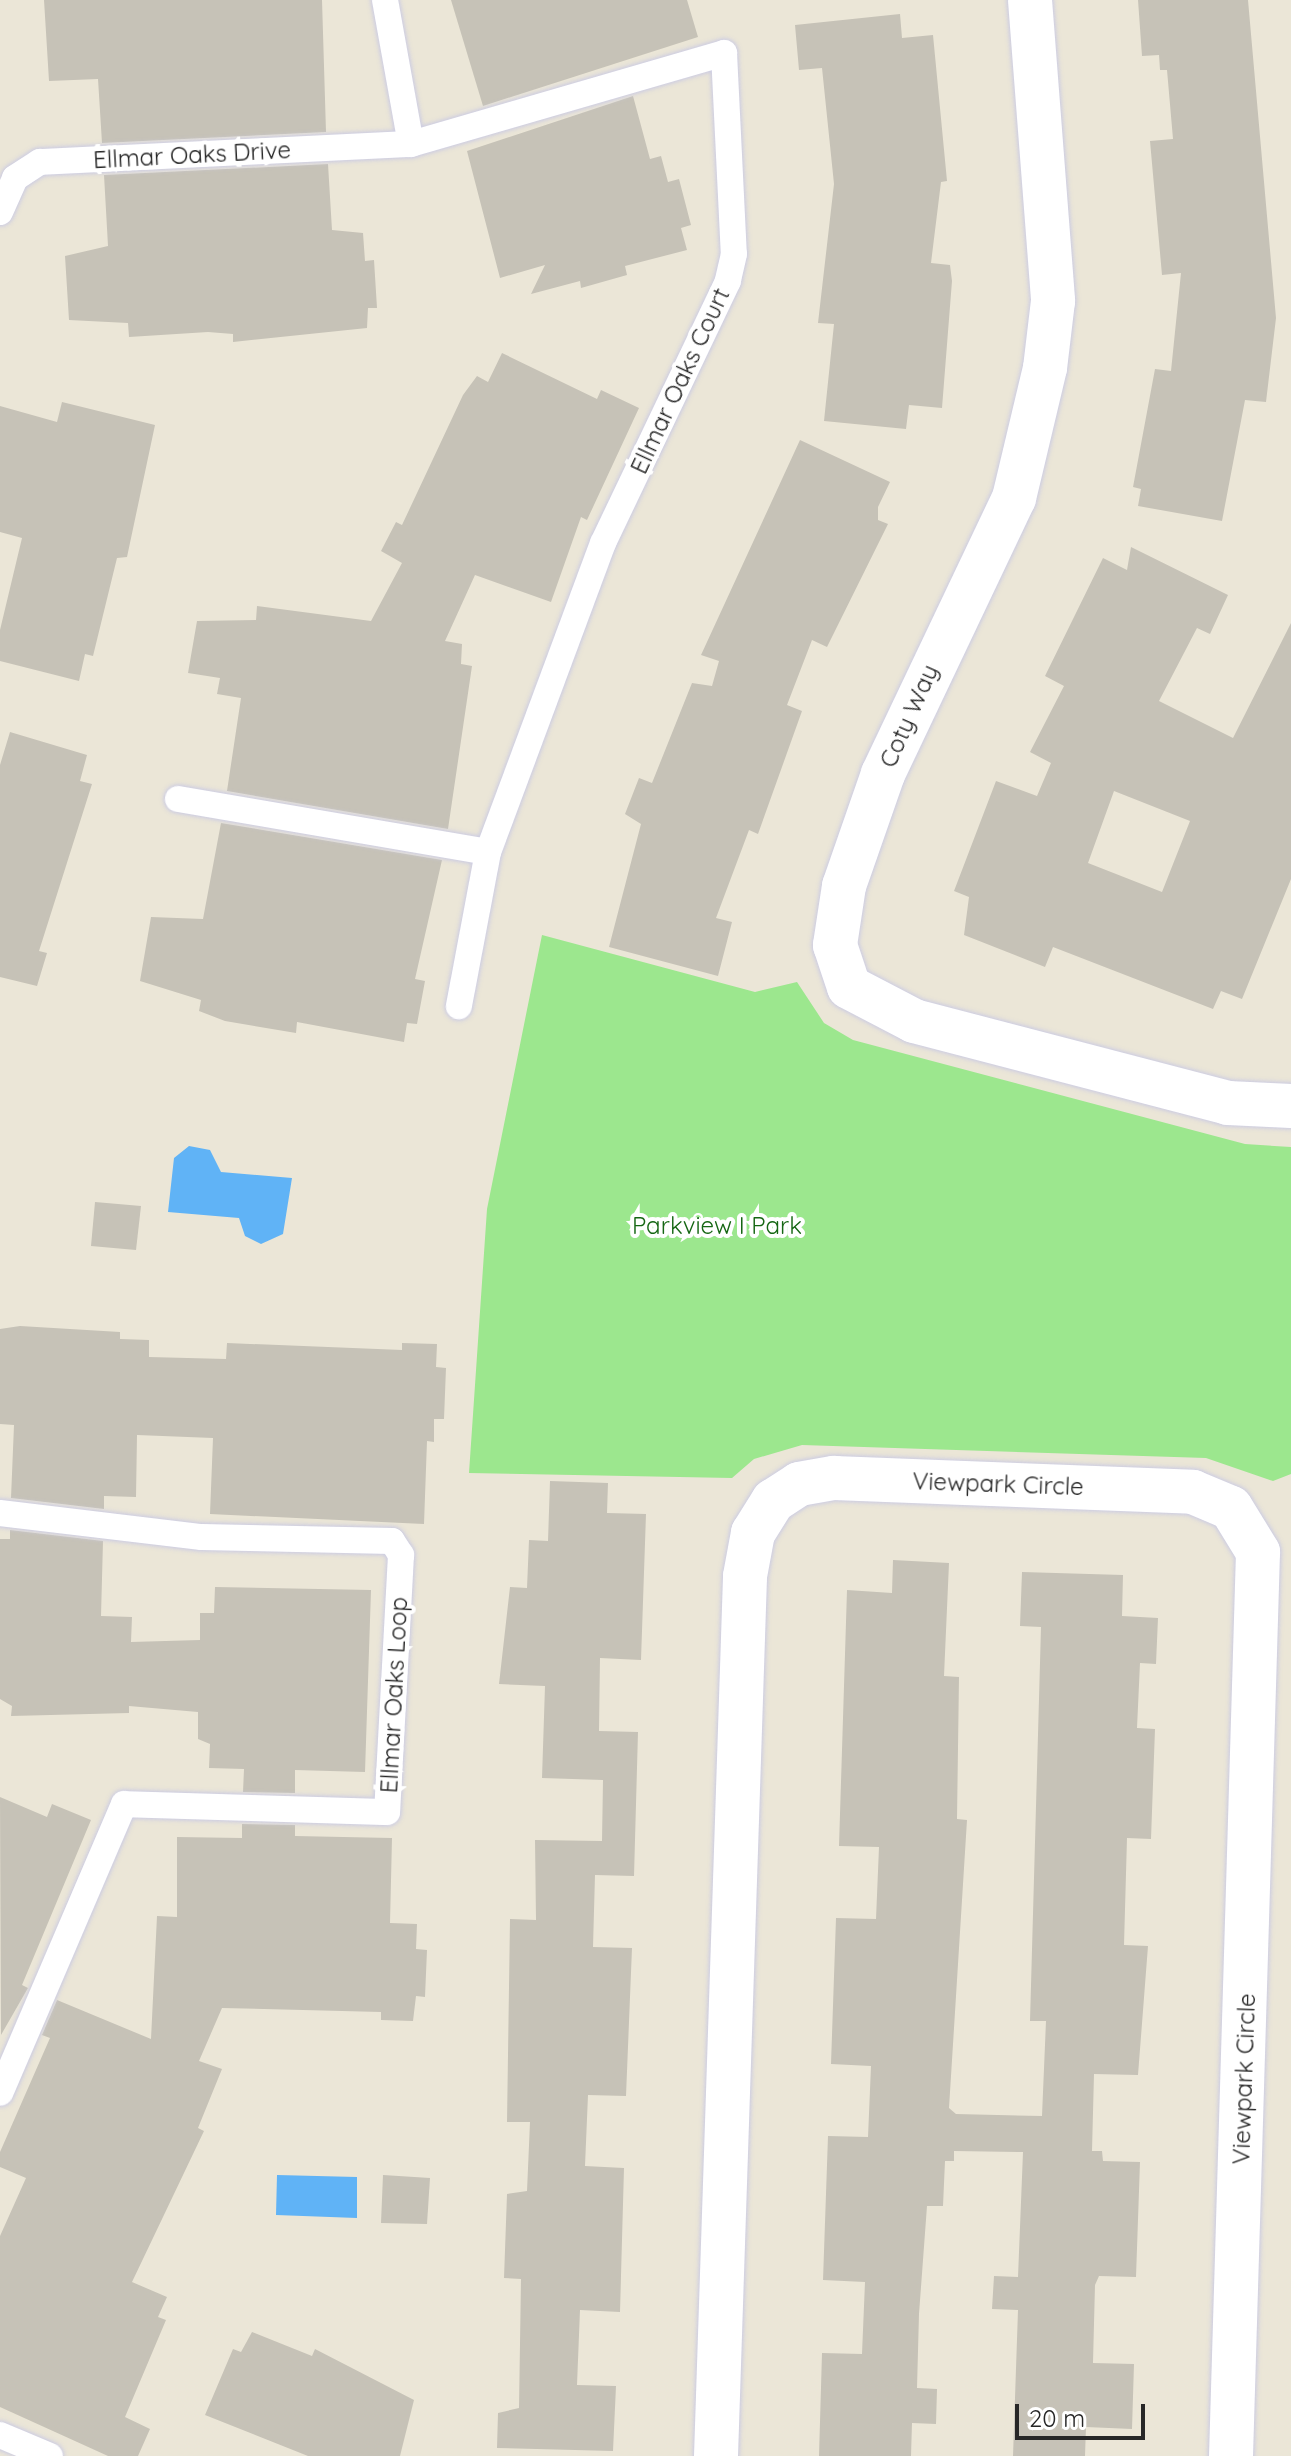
<!DOCTYPE html>
<html>
<head>
<meta charset="utf-8">
<style>
  body { margin:0 }
  #map { position:relative; width:1291px; height:2456px; overflow:hidden; background:#ebe6d7; font-family:Quicksand,sans-serif }
  div>[style] { position:absolute }
  .green>* { inset:0; background:#9ce78e }
  .water>* { inset:0; background:#60b3f6 }
  .building>* { inset:0; background:#c6c2b7 }
  .roads { filter:drop-shadow(0 0 2px #cccce2) drop-shadow(0 0 2px #cccce2) }
  .lane>* { height:26px; margin:-13px; padding:0 13px; transform-origin:13px; border-radius:13px; background:#fff }
  .street>* { height:44px; margin:-22px; padding:0 22px; transform-origin:22px; border-radius:22px; background:#fff }
  span { translate:-50% -50%; white-space:nowrap; text-align:center; line-height:1.15; -webkit-text-stroke:8px #fff; paint-order:stroke }
  .street-label { font-size:24px; color:#272727 }
  .park-label { font-size:24px; color:#166714 }
  .scale { position:absolute; left:1015px; top:2404px; width:130px; height:36px; box-sizing:border-box; border:4px solid #272727; border-top:0; padding-left:10px; font-size:24px; line-height:28px; white-space:nowrap; color:#272727; -webkit-text-stroke:6px #fff; paint-order:stroke }
</style>
</head>
<body>
<div id="map">
  <div class="green">
    <i style="clip-path:polygon(542px 935px,755px 992px,797px 982px,824px 1023px,853px 1040px,1245px 1144px,1291px 1147px,1291px 1474px,1273px 1481px,1206px 1458px,802px 1445px,754px 1459px,732px 1478px,469px 1473px,487px 1209px)"></i>
  </div>
  <div class="water">
    <i style="clip-path:polygon(189px 1146px,210px 1150px,221px 1172px,292px 1178px,283px 1234px,261px 1244px,245px 1236px,239px 1218px,168px 1212px,174px 1158px)"></i>
    <i style="clip-path:polygon(277px 2175px,357px 2177px,357px 2218px,276px 2215px)"></i>
  </div>
  <div class="building">
    <i style="clip-path:polygon(44px 0,322px 0,326px 132px,102px 143px,98px 79px,49px 81px)"></i>
    <i style="clip-path:polygon(451px 0,687px 0,698px 37px,483px 106px)"></i>
    <i style="clip-path:polygon(1138px 0,1248px 0,1276px 318px,1266px 402px,1245px 400px,1222px 521px,1138px 506px,1141px 489px,1133px 487px,1155px 369px,1171px 371px,1181px 273px,1162px 275px,1150px 141px,1173px 139px,1167px 70px,1160px 70px,1159px 55px,1142px 56px)"></i>
    <i style="clip-path:polygon(900px 14px,902px 38px,933px 35px,947px 181px,941px 182px,931px 263px,950px 265px,952px 281px,942px 408px,909px 405px,906px 429px,824px 421px,834px 324px,818px 323px,834px 184px,822px 68px,799px 70px,795px 25px)"></i>
    <i style="clip-path:polygon(633px 96px,650px 159px,661px 156px,668px 182px,679px 179px,691px 225px,681px 228px,687px 250px,625px 266px,627px 275px,581px 288px,580px 281px,531px 294px,545px 265px,500px 278px,467px 151px)"></i>
    <i style="clip-path:polygon(328px 164px,332px 230px,363px 233px,365px 261px,374px 260px,377px 308px,368px 308px,367px 328px,233px 342px,233px 334px,208px 332px,129px 337px,128px 323px,69px 320px,65px 256px,108px 246px,104px 175px)"></i>
    <i style="clip-path:polygon(502px 353px,597px 399px,601px 390px,639px 408px,587px 520px,581px 517px,551px 602px,475px 575px,445px 641px,462px 644px,461px 664px,472px 666px,448px 829px,227px 791px,241px 698px,217px 694px,220px 678px,188px 673px,197px 621px,256px 620px,257px 606px,371px 621px,402px 563px,381px 551px,396px 522px,402px 525px,463px 395px,477px 376px,488px 382px)"></i>
    <i style="clip-path:polygon(62px 402px,155px 425px,127px 557px,117px 558px,93px 656px,85px 654px,79px 681px,0 661px,0 630px,22px 538px,0 532px,0 406px,57px 422px)"></i>
    <i style="clip-path:polygon(800px 440px,890px 482px,878px 507px,878px 520px,888px 524px,827px 647px,812px 640px,787px 705px,802px 711px,758px 834px,749px 830px,716px 918px,732px 922px,718px 976px,609px 947px,641px 824px,625px 814px,639px 778px,652px 783px,692px 683px,712px 686px,719px 661px,701px 655px)"></i>
    <i style="clip-path:polygon(evenodd,1131px 547px,1228px 595px,1210px 634px,1197px 628px,1159px 701px,1233px 738px,1291px 623px,1291px 879px,1242px 999px,1221px 991px,1213px 1009px,1053px 947px,1045px 967px,964px 935px,969px 897px,954px 891px,996px 781px,1037px 796px,1051px 763px,1030px 752px,1064px 686px,1045px 676px,1103px 558px,1127px 570px,1131px 547px,1114px 791px,1190px 821px,1162px 892px,1088px 863px,1114px 791px)"></i>
    <i style="clip-path:polygon(10px 732px,87px 755px,80px 781px,92px 784px,39px 951px,47px 953px,37px 986px,0 977px,0 765px)"></i>
    <i style="clip-path:polygon(221px 823px,442px 860px,415px 979px,425px 981px,417px 1024px,407px 1023px,404px 1042px,297px 1022px,296px 1033px,225px 1021px,199px 1011px,201px 1000px,140px 981px,151px 917px,203px 919px)"></i>
    <i style="clip-path:polygon(95px 1202px,141px 1206px,136px 1250px,91px 1246px)"></i>
    <i style="clip-path:polygon(20px 1326px,120px 1332px,120px 1339px,149px 1340px,149px 1357px,226px 1359px,227px 1343px,402px 1350px,402px 1343px,437px 1344px,436px 1367px,446px 1368px,444px 1419px,434px 1419px,434px 1442px,427px 1441px,424px 1524px,210px 1514px,213px 1438px,137px 1435px,136px 1497px,104px 1496px,104px 1509px,11px 1498px,14px 1425px,0 1424px,0 1329px)"></i>
    <i style="clip-path:polygon(550px 1481px,608px 1483px,607px 1513px,646px 1514px,641px 1660px,600px 1658px,599px 1731px,638px 1732px,634px 1876px,595px 1875px,593px 1947px,632px 1948px,626px 2096px,588px 2095px,585px 2166px,624px 2168px,620px 2312px,580px 2310px,577px 2385px,616px 2386px,613px 2451px,497px 2448px,498px 2413px,519px 2408px,521px 2279px,504px 2278px,507px 2194px,527px 2191px,530px 2122px,507px 2122px,510px 1919px,536px 1920px,535px 1840px,602px 1841px,603px 1780px,542px 1778px,545px 1686px,499px 1684px,510px 1587px,527px 1588px,529px 1540px,548px 1541px)"></i>
    <i style="clip-path:polygon(10px 1530px,103px 1541px,101px 1616px,132px 1617px,131px 1642px,200px 1640px,200px 1613px,214px 1613px,215px 1587px,371px 1590px,365px 1772px,295px 1770px,295px 1793px,243px 1792px,244px 1769px,209px 1768px,210px 1744px,198px 1739px,198px 1712px,129px 1706px,129px 1713px,11px 1716px,12px 1706px,0 1699px,0 1539px,10px 1539px)"></i>
    <i style="clip-path:polygon(893px 1560px,949px 1563px,944px 1676px,959px 1677px,957px 1819px,967px 1820px,949px 2108px,956px 2114px,1042px 2116px,1046px 2021px,1030px 2021px,1041px 1627px,1020px 1626px,1022px 1572px,1123px 1575px,1122px 1616px,1158px 1618px,1156px 1664px,1140px 1663px,1137px 1728px,1155px 1729px,1151px 1839px,1127px 1838px,1124px 1945px,1148px 1946px,1138px 2075px,1094px 2074px,1092px 2151px,1102px 2151px,1103px 2161px,1140px 2162px,1136px 2277px,1099px 2276px,1095px 2285px,1093px 2363px,1134px 2364px,1132px 2429px,1086px 2427px,1085px 2456px,1013px 2456px,1018px 2310px,992px 2309px,994px 2276px,1018px 2277px,1023px 2152px,954px 2151px,954px 2161px,945px 2161px,943px 2206px,927px 2206px,919px 2314px,917px 2388px,937px 2389px,936px 2424px,912px 2423px,911px 2456px,819px 2456px,822px 2353px,862px 2354px,865px 2282px,823px 2280px,828px 2136px,868px 2137px,871px 2066px,831px 2064px,836px 1918px,876px 1919px,879px 1847px,839px 1846px,847px 1590px,892px 1593px)"></i>
    <i style="clip-path:polygon(0 1797px,47px 1817px,52px 1804px,91px 1820px,22px 1985px,28px 1988px,1px 2035px)"></i>
    <i style="clip-path:polygon(242px 1824px,295px 1825px,295px 1836px,392px 1838px,390px 1923px,417px 1924px,416px 1949px,427px 1950px,425px 1997px,416px 1996px,413px 2021px,381px 2020px,381px 2012px,222px 2008px,199px 2061px,222px 2069px,198px 2128px,204px 2131px,132px 2282px,167px 2297px,158px 2317px,166px 2320px,125px 2417px,150px 2429px,138px 2456px,108px 2456px,0 2407px,0 2236px,26px 2178px,0 2167px,0 2152px,50px 2038px,42px 2035px,57px 2000px,151px 2039px,157px 1916px,177px 1917px,177px 1837px,242px 1838px)"></i>
    <i style="clip-path:polygon(383px 2175px,430px 2178px,427px 2224px,381px 2223px)"></i>
    <i style="clip-path:polygon(252px 2332px,312px 2356px,315px 2349px,414px 2400px,400px 2456px,308px 2456px,205px 2415px,233px 2349px,241px 2352px)"></i>
  </div>
  <div class="roads">
    <div class="lane">
      <i style="left:385px;top:0;width:146px;rotate:79.8deg"></i>
      <i style="left:0;top:212px;width:37px;rotate:-66deg"></i>
      <i style="left:15px;top:178px;width:30px;rotate:-33deg"></i>
      <i style="left:40px;top:162px;width:371px;rotate:-2.8deg"></i>
      <i style="left:411px;top:144px;width:326px;rotate:-16.2deg"></i>
      <i style="left:724px;top:53px;width:201px;rotate:87.2deg"></i>
      <i style="left:734px;top:254px;width:28px;rotate:103deg"></i>
      <i style="left:728px;top:281px;width:290px;rotate:115.5deg"></i>
      <i style="left:603px;top:543px;width:330px;rotate:110.4deg"></i>
      <i style="left:488px;top:852px;width:157px;rotate:100.7deg"></i>
      <i style="left:178px;top:799px;width:314px;rotate:9.7deg"></i>
      <i style="left:0;top:1513px;width:203px;rotate:6.8deg"></i>
      <i style="left:202px;top:1537px;width:190px;rotate:1.2deg"></i>
      <i style="left:392px;top:1541px;width:17px;rotate:57deg"></i>
      <i style="left:401px;top:1555px;width:257px;rotate:93.1deg"></i>
      <i style="left:387px;top:1812px;width:263px;rotate:-178.3deg"></i>
      <i style="left:124px;top:1804px;width:314px;rotate:113.2deg"></i>
      <i style="left:0;top:2435px;width:54px;rotate:22.8deg"></i>
    </div>
    <div class="street">
      <i style="left:1030px;top:0;width:302px;rotate:85.6deg"></i>
      <i style="left:1053px;top:301px;width:67px;rotate:96.8deg"></i>
      <i style="left:1045px;top:368px;width:134px;rotate:103.4deg"></i>
      <i style="left:1014px;top:498px;width:306px;rotate:115.4deg"></i>
      <i style="left:883px;top:774px;width:119px;rotate:109.2deg"></i>
      <i style="left:844px;top:886px;width:60px;rotate:98.7deg"></i>
      <i style="left:835px;top:945px;width:44px;rotate:71.6deg"></i>
      <i style="left:849px;top:987px;width:73px;rotate:27.6deg"></i>
      <i style="left:914px;top:1021px;width:325px;rotate:14.6deg"></i>
      <i style="left:1228px;top:1103px;width:63px;rotate:2.7deg"></i>
      <i style="left:716px;top:2456px;width:880px;rotate:-88.11deg"></i>
      <i style="left:745px;top:1576px;width:44px;rotate:-79.5deg"></i>
      <i style="left:753px;top:1533px;width:38px;rotate:-58deg"></i>
      <i style="left:773px;top:1501px;width:31px;rotate:-33deg"></i>
      <i style="left:799px;top:1484px;width:36px;rotate:-10deg"></i>
      <i style="left:834px;top:1478px;width:359px;rotate:2.2deg"></i>
      <i style="left:1193px;top:1492px;width:41px;rotate:22.8deg"></i>
      <i style="left:1231px;top:1508px;width:52px;rotate:58.5deg"></i>
      <i style="left:1258px;top:1552px;width:904px;rotate:91.71deg"></i>
    </div>
  </div>
  <div class="street-label">
    <span style="left:192px;top:155px;rotate:-3deg">Ellmar Oaks Drive</span>
    <span style="left:680px;top:381px;rotate:-65deg">Ellmar Oaks Court</span>
    <span style="left:909px;top:716px;rotate:-66deg">Coty Way</span>
    <span style="left:998px;top:1484px;rotate:2deg">Viewpark Circle</span>
    <span style="left:394px;top:1695px;rotate:-87deg">Ellmar Oaks Loop</span>
    <span style="left:1244px;top:2079px;rotate:-88deg">Viewpark Circle</span>
  </div>
  <div class="park-label">
    <span style="left:717px;top:1226px">Parkview I Park</span>
  </div>
  <div class="scale">20 m</div>
</div>
</body>
</html>
